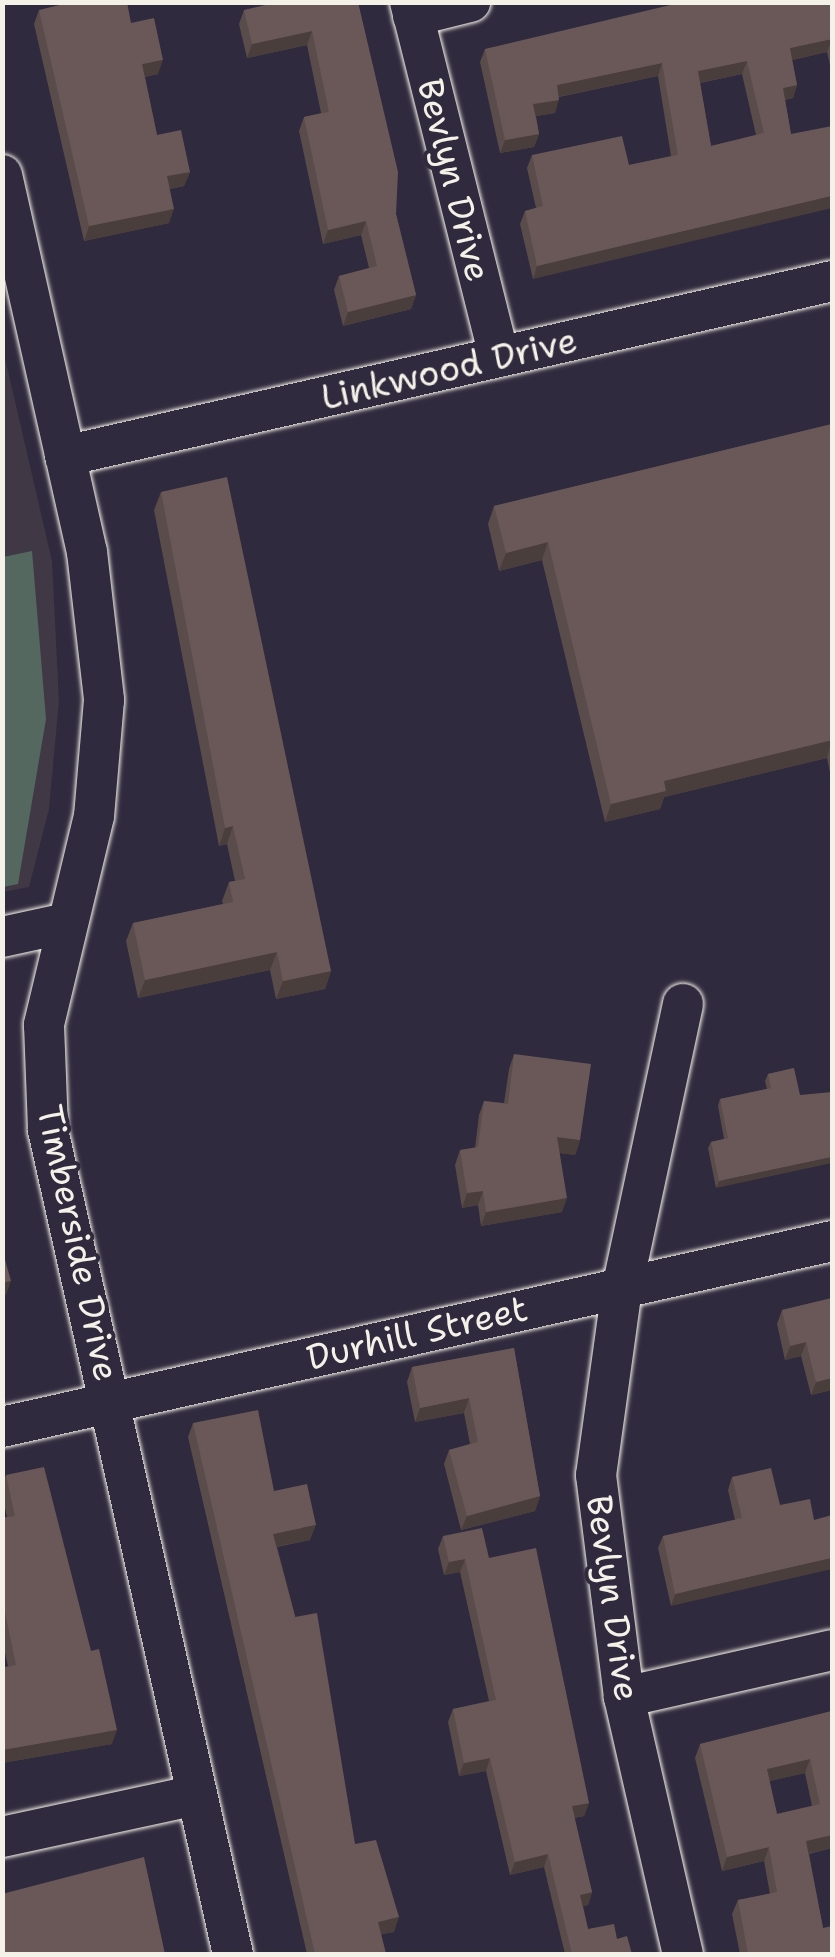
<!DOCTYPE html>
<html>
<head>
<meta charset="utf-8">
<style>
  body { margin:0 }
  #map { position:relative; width:835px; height:1957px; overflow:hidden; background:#2f2a3d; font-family:"Shantell Sans",sans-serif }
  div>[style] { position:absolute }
  .built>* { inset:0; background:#403845 }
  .green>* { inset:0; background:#556860 }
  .roads { filter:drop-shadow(0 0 2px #f4f1e8) drop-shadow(0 0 2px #f4f1e8) }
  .minor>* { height:40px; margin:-20px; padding:0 20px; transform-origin:20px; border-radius:20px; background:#2f2a3d }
  .wall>* { inset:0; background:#5a4c4b }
  .shaded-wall>* { inset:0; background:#4a3e3d }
  .building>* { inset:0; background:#695857 }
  span { translate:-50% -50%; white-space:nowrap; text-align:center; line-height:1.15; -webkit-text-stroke:8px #2f2a3d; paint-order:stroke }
  .street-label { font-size:35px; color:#f4f1e8 }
  .frame { position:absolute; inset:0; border:5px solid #f4f1e8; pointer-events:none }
</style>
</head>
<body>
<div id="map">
  <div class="built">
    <i style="clip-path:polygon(2px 345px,52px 561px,59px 701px,49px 809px,29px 887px,3px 892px)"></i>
  </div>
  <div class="green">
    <i style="clip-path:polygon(32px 551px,46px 719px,18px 884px,3px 887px,3px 557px)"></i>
  </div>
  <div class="roads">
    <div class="minor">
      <i style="left:410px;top:2px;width:366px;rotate:75.9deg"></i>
      <i style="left:413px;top:16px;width:59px;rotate:-13.8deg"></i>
      <i style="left:2px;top:175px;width:386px;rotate:77.3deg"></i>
      <i style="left:87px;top:552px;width:149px;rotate:83.4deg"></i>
      <i style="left:104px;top:700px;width:116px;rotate:94.9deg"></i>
      <i style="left:94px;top:816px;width:215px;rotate:103.5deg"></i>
      <i style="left:44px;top:1025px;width:105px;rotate:87.8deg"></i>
      <i style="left:48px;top:1130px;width:845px;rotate:77.35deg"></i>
      <i style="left:65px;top:456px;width:787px;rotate:-12.85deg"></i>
      <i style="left:2px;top:937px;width:66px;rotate:-12.2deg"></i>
      <i style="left:683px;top:1004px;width:290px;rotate:102.1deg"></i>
      <i style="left:622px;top:1288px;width:189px;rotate:97.9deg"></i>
      <i style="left:596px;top:1475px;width:224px;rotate:82.8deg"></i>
      <i style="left:624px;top:1697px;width:264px;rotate:77.1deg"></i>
      <i style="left:2px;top:1427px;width:851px;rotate:-12.63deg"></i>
      <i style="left:624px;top:1697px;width:213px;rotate:-12.7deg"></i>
      <i style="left:2px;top:1837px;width:198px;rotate:-12.2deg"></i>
    </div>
  </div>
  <div class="wall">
    <i style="clip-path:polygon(358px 2px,396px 214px,416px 295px,411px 309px,343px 326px,334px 290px,339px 276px,369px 268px,361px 235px,323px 244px,299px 131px,304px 117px,321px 113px,307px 45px,247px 58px,239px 24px,244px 10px)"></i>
    <i style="clip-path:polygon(evenodd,832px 2px,832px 74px,827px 52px,792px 60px,797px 85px,793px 98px,785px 100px,791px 134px,533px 279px,520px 224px,525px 211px,536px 208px,527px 168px,532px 155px,629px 165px,671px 156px,658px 76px,559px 97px,555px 113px,536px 116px,539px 134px,534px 147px,500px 153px,480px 62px,485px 49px,832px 2px,742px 74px,756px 135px,711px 146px,700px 83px,742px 74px)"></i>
    <i style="clip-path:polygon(39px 10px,131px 23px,158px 74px,145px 77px,157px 135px,190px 172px,184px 186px,170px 189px,169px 223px,84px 241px,34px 24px)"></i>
    <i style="clip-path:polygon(832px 424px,832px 782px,827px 758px,664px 797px,660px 809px,605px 822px,542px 560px,499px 571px,488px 524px,494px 506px)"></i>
    <i style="clip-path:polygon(161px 492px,331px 971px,325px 989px,276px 999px,270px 970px,138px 998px,126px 941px,133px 923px,223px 904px,222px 901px,229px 882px,235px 881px,227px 844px,219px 846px,154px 510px)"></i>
    <i style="clip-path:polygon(514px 1054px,580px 1140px,575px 1155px,560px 1153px,562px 1212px,481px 1226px,478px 1205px,462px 1208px,455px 1165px,460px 1150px,475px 1148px,479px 1115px,484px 1101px,504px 1103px,509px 1069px)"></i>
    <i style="clip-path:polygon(794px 1068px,716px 1188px,708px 1148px,711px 1142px,724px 1139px,718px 1106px,720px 1099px,767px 1089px,765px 1081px,768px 1074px)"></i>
    <i style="clip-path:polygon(832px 1298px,832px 1390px,811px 1395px,801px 1356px,785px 1360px,777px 1324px,782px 1310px)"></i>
    <i style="clip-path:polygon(514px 1348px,540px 1496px,535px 1511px,461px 1530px,444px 1464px,449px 1450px,470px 1444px,464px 1413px,415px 1422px,407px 1382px,412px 1367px)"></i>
    <i style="clip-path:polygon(193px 1423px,274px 1491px,310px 1540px,277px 1547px,355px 1844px,394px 1932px,381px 1934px,386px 1954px,307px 1954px,188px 1437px)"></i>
    <i style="clip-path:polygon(6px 1475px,112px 1744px,2px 1763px,2px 1668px,8px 1666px,2px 1640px,2px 1518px,7px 1517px,2px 1495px,2px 1485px)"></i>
    <i style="clip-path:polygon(732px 1477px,780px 1505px,671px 1606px,658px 1548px,663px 1536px,735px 1520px,728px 1490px)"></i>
    <i style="clip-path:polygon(443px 1536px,489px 1558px,589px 1803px,584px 1816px,574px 1818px,592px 1892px,588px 1905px,583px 1906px,588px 1929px,617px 1939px,632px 1954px,565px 1954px,544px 1867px,510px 1875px,486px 1771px,459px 1776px,448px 1722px,453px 1709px,489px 1701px,460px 1572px,444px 1575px,438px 1549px)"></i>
    <i style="clip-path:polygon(evenodd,832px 1711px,832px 1848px,809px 1854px,823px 1928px,832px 1954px,740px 1954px,732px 1914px,738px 1900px,770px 1894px,764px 1861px,722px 1871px,695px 1758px,700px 1744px,832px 1711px,805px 1773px,812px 1806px,777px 1814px,769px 1781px,805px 1773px)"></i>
  </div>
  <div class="shaded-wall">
    <i style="clip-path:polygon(312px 31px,307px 45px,247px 58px,252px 44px)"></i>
    <i style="clip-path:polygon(832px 39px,827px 52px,785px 62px,790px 48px)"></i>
    <i style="clip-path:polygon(163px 60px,158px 74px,137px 78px,142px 64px)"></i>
    <i style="clip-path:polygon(747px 61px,742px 74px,693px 84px,698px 71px)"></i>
    <i style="clip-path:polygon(662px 63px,658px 76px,552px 98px,557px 85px)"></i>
    <i style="clip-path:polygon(797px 85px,793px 98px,779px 101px,783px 88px)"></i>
    <i style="clip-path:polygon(559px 100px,555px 113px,529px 117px,533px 104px)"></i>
    <i style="clip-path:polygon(539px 134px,534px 147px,500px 153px,505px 140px)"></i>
    <i style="clip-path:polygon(190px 172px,184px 186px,162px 191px,167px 176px)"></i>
    <i style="clip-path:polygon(832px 196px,832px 208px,533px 279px,537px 266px)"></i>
    <i style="clip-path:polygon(174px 209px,169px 223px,84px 241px,89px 226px)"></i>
    <i style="clip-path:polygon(366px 221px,361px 235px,323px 244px,328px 230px)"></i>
    <i style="clip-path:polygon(416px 295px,411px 309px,343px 326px,348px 312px)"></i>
    <i style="clip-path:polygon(548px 542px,542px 560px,499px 571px,506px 553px)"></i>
    <i style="clip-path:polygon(832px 740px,827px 758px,664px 797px,660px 809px,605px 822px,611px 804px,664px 781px)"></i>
    <i style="clip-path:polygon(233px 826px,227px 844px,219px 846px,225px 828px)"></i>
    <i style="clip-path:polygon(277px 952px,270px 970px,138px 998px,145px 980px)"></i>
    <i style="clip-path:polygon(331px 971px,325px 989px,276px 999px,283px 981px)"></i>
    <i style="clip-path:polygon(557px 1137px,580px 1140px,575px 1155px,552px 1152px)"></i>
    <i style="clip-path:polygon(832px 1157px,832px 1163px,716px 1188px,719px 1181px)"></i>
    <i style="clip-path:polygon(483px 1191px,478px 1205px,462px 1208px,467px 1193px)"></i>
    <i style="clip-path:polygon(567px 1198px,562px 1212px,481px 1226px,486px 1212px)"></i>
    <i style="clip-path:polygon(11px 1281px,6px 1295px,2px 1296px,2px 1283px)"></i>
    <i style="clip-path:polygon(806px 1342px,801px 1356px,785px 1360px,790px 1346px)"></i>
    <i style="clip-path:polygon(832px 1378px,832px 1390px,811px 1395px,816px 1382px)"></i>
    <i style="clip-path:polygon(469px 1398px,464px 1413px,415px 1422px,420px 1408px)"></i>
    <i style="clip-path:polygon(540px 1496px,535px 1511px,461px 1530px,467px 1516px)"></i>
    <i style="clip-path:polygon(316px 1525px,310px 1540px,268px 1548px,273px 1534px)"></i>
    <i style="clip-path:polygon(832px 1558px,832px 1569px,671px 1606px,675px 1594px)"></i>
    <i style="clip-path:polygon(465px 1559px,460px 1572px,444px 1575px,449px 1562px)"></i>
    <i style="clip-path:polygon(117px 1730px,112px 1744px,2px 1763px,2px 1750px)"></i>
    <i style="clip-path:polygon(490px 1758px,486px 1771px,459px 1776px,464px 1763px)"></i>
    <i style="clip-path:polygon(810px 1759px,805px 1773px,762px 1783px,767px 1769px)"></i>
    <i style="clip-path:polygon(589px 1803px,584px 1816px,567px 1819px,572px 1806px)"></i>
    <i style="clip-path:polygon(832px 1835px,832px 1848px,801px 1855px,806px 1841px)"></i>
    <i style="clip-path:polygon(769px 1847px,764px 1861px,722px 1871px,727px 1857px)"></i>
    <i style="clip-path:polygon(548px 1854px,544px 1867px,510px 1875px,515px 1862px)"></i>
    <i style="clip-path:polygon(592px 1892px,588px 1905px,576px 1908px,580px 1895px)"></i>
    <i style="clip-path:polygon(399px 1917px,394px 1932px,373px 1936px,378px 1922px)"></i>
  </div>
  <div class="building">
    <i style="clip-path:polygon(72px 2px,127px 2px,131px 23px,154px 18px,163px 60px,142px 64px,157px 135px,181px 130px,190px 172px,167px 176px,174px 209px,89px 226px,39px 10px)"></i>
    <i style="clip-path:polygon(278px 2px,358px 2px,398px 172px,396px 214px,416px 295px,348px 312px,339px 276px,377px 266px,366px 221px,328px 230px,304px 117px,329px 112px,312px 31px,252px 44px,244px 10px)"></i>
    <i style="clip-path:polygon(evenodd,683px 2px,832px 2px,832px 42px,832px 39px,790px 48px,797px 85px,783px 88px,791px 134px,832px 126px,832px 196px,537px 266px,525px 211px,543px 206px,532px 155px,622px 136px,629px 165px,678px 155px,662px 63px,557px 85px,559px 100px,533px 104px,539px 134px,505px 140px,485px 49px,683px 2px,747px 61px,764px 133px,711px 146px,698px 71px,747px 61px)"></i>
    <i style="clip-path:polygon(832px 424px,832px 740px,664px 781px,666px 791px,611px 804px,548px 542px,506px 553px,494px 506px)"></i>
    <i style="clip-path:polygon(227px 477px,331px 971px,283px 981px,277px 952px,145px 980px,133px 923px,233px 902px,229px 882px,245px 879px,233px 826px,225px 828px,161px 492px)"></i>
    <i style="clip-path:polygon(514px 1054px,591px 1064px,580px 1140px,557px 1137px,567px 1198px,486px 1212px,483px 1191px,467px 1193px,460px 1150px,478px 1147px,484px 1101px,508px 1104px)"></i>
    <i style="clip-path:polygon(794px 1068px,800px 1095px,832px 1092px,832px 1157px,719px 1181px,711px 1142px,728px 1138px,720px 1099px,771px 1088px,768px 1074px)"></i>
    <i style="clip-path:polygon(2px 1249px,11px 1281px,2px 1283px)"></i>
    <i style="clip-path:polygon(832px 1298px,832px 1378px,816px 1382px,806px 1342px,790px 1346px,782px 1310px)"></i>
    <i style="clip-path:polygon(514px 1348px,540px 1496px,467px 1516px,449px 1450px,478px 1442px,469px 1398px,420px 1408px,412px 1367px)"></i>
    <i style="clip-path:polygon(258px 1410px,274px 1491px,307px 1484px,316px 1525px,273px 1534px,295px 1617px,317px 1613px,355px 1844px,376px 1840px,399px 1917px,378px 1922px,386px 1954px,315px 1954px,193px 1423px)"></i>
    <i style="clip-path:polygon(44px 1467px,91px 1651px,99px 1649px,117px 1730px,2px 1750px,2px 1668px,16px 1665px,4px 1608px,2px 1609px,2px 1574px,5px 1573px,2px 1561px,2px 1518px,15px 1516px,6px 1475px)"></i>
    <i style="clip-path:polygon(771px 1468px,780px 1505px,810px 1499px,814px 1520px,832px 1515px,832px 1558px,675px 1594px,663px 1536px,742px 1518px,732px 1477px)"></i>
    <i style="clip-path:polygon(482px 1528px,489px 1558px,536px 1548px,589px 1803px,572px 1806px,592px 1892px,580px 1895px,588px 1929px,614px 1924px,617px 1939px,627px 1936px,632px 1954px,572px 1954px,548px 1854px,515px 1862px,490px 1758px,464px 1763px,453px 1709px,496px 1700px,465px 1559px,449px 1562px,443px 1536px)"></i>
    <i style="clip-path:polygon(evenodd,832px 1711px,832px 1835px,806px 1841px,823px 1928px,832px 1926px,832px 1954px,748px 1954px,738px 1900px,777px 1892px,769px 1847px,727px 1857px,700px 1744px,832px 1711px,810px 1759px,820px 1804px,777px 1814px,767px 1769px,810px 1759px)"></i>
    <i style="clip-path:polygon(144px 1857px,165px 1954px,2px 1954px,2px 1894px)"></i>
  </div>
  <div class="street-label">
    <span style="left:454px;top:180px;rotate:76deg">Bevlyn Drive</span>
    <span style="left:449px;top:369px;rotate:-13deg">Linkwood Drive</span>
    <span style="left:78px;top:1243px;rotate:78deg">Timberside Drive</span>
    <span style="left:417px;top:1333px;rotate:-13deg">Durhill Street</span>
    <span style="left:613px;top:1598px;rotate:82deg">Bevlyn Drive</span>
  </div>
  <div class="frame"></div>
</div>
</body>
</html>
